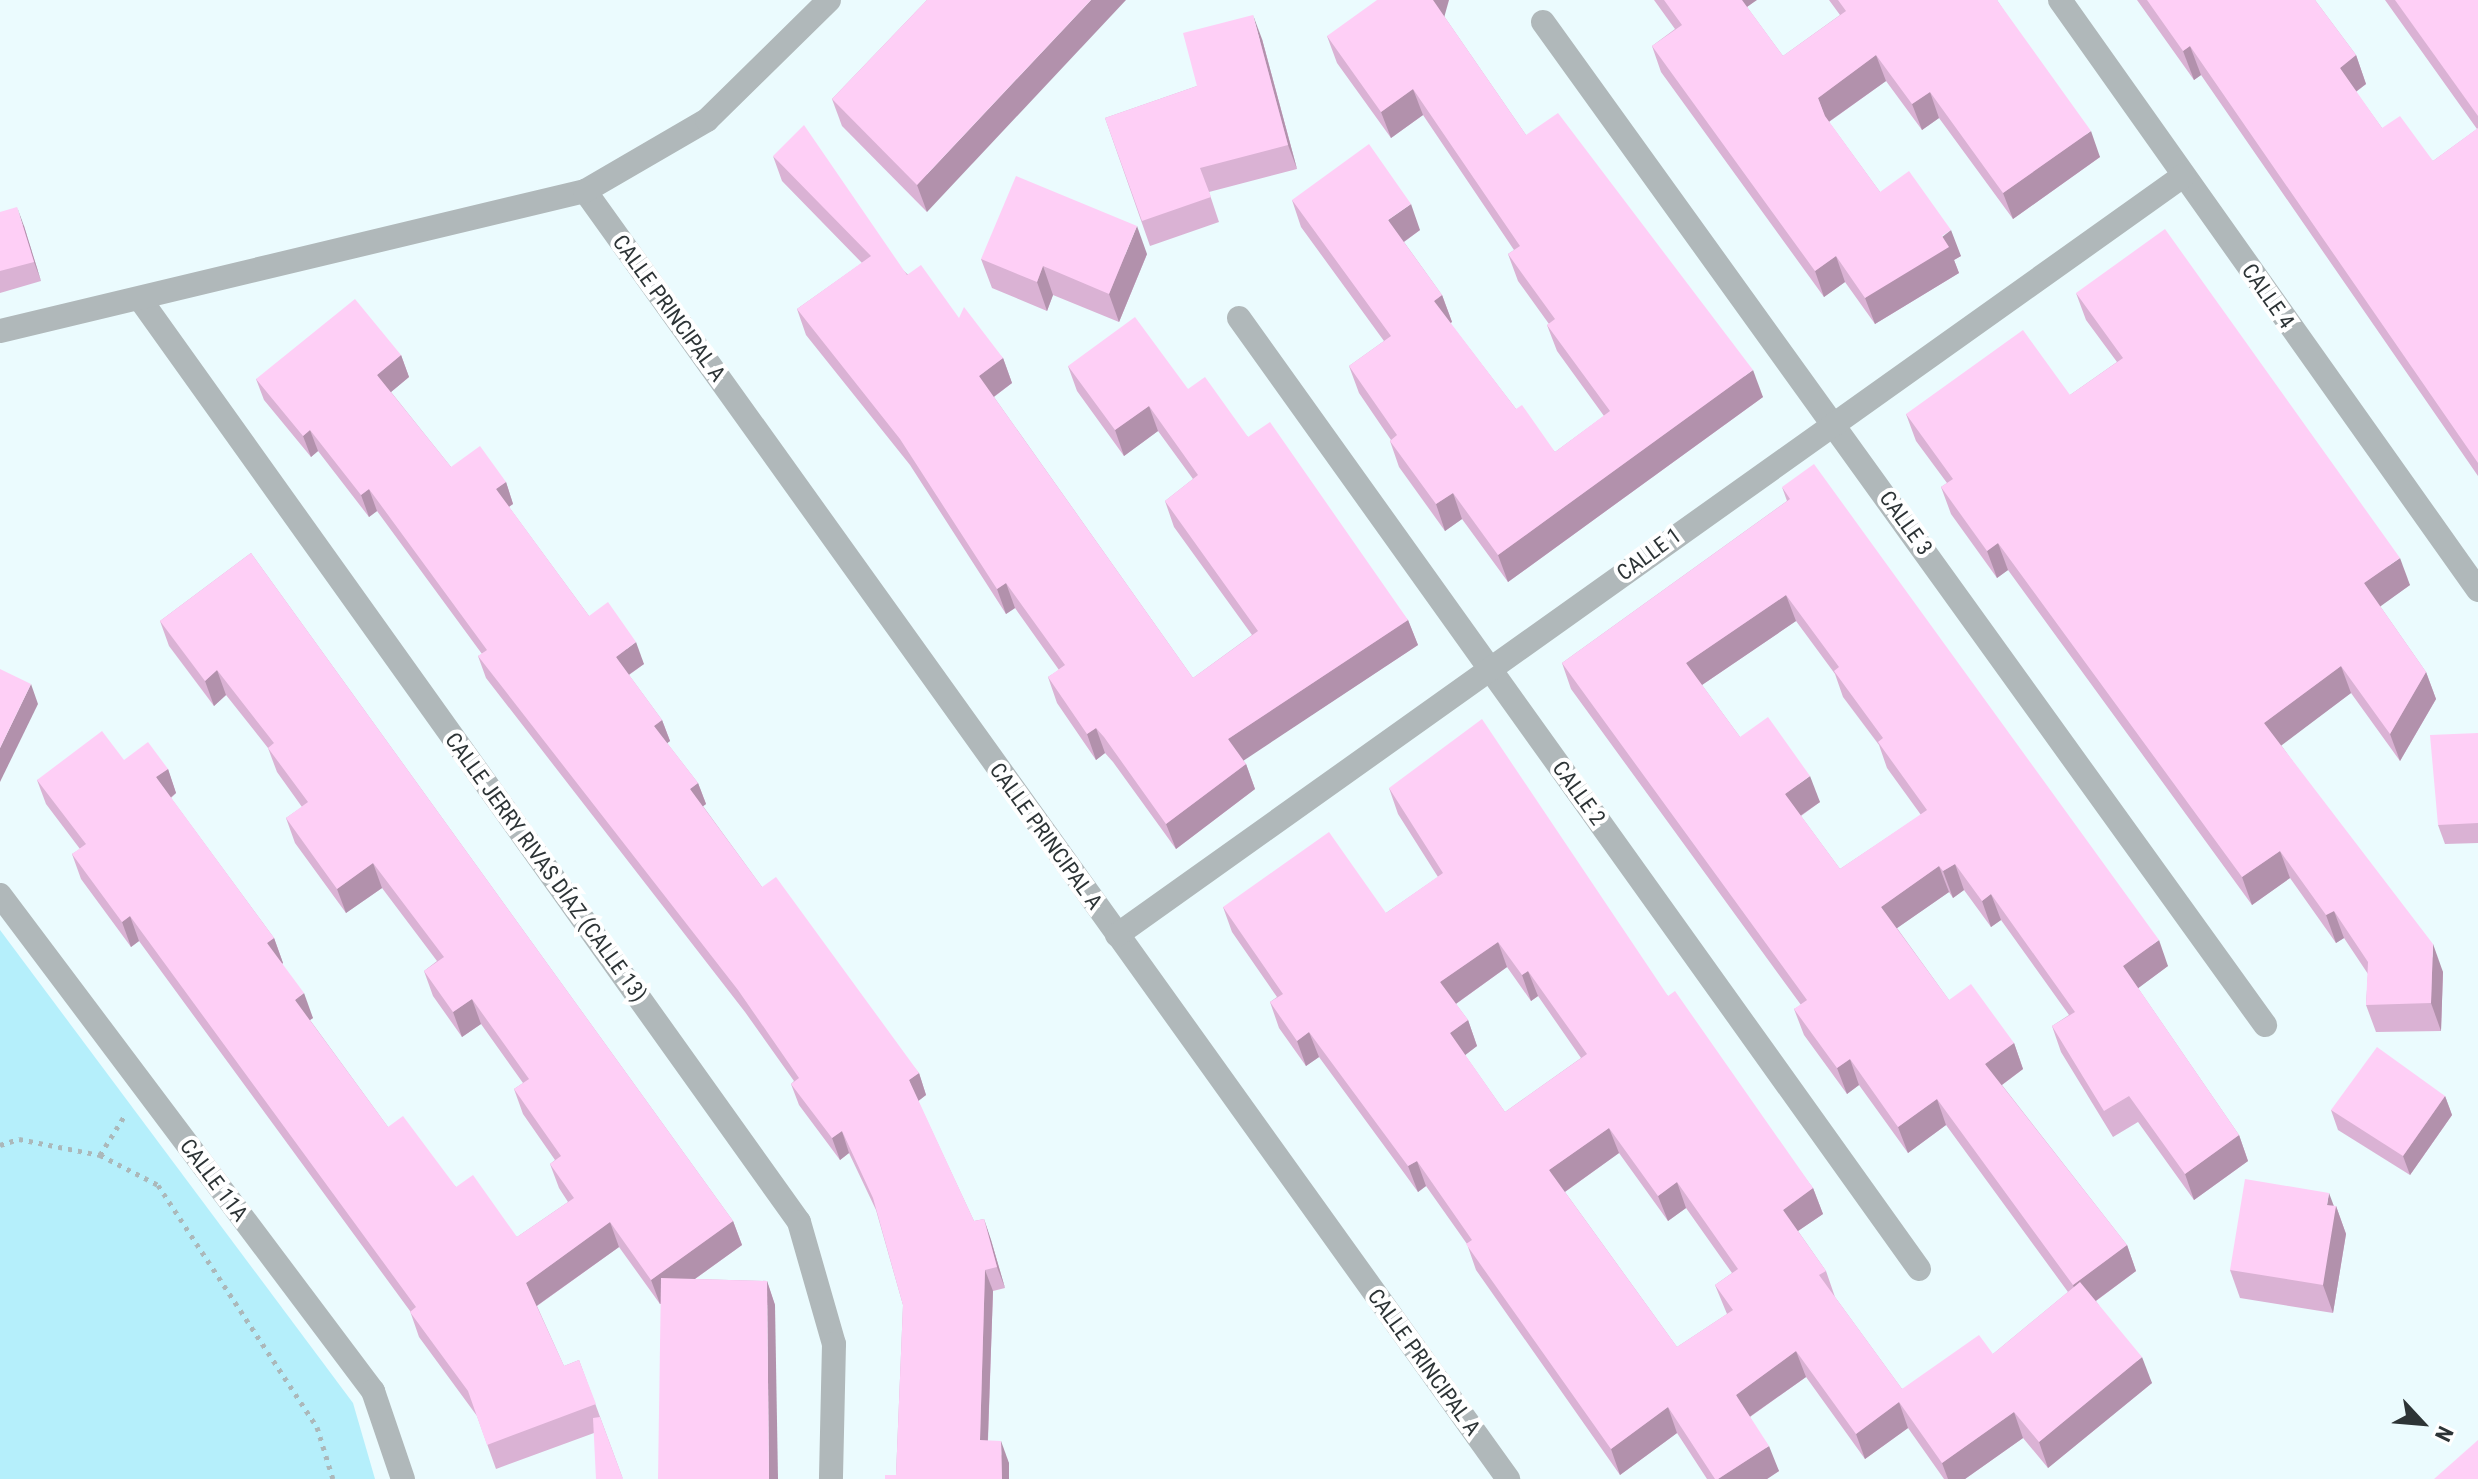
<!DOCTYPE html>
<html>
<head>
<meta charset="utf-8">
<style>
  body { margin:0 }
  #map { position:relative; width:2478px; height:1479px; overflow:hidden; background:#ebfbfe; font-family:"Roboto Condensed",sans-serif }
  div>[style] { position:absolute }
  .green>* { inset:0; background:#b5effb }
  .path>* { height:5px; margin-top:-2.5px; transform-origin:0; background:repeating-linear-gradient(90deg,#abb8ba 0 4px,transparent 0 10px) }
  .minor>* { height:24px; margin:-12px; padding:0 12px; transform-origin:12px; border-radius:12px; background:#b0b8ba }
  .wall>* { inset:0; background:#dab2d4 }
  .shaded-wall>* { inset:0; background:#b291ac }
  .building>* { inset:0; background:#fecff6 }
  span { translate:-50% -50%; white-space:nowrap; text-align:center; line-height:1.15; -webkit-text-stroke:8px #fff; paint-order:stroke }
  .street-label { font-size:22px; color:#2d3436 }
  .north { position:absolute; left:2382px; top:1383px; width:80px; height:80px; -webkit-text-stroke:6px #fff; paint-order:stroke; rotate:116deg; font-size:22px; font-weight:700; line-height:32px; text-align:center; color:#2d3436 }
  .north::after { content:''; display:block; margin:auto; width:28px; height:36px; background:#2d3436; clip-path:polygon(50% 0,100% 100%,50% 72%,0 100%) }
</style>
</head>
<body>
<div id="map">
  <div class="green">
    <i style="clip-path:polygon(0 930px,353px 1403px,375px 1479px,0 1479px)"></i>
  </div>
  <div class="path">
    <i style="left:0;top:1145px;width:20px;rotate:-18deg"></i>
    <i style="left:19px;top:1139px;width:83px;rotate:11.2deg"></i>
    <i style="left:100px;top:1155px;width:65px;rotate:27.3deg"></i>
    <i style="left:158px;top:1185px;width:290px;rotate:56.7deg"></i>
    <i style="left:317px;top:1427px;width:54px;rotate:72.9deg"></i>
    <i style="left:100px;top:1155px;width:47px;rotate:-58deg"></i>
  </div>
  <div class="minor">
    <i style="left:2060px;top:0;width:723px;rotate:54.68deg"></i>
    <i style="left:1543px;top:22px;width:1236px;rotate:54.25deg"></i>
    <i style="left:585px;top:191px;width:1585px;rotate:54.37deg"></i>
    <i style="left:140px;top:299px;width:1134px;rotate:54.47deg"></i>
    <i style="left:799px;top:1222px;width:127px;rotate:74deg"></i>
    <i style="left:834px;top:1344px;width:135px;rotate:91.3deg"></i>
    <i style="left:1239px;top:318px;width:1169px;rotate:54.43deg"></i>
    <i style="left:0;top:331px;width:602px;rotate:-13.46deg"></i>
    <i style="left:585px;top:191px;width:141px;rotate:-30.2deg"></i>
    <i style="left:707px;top:120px;width:171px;rotate:-44.5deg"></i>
    <i style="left:0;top:895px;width:621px;rotate:53.06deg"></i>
    <i style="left:373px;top:1391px;width:93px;rotate:71.2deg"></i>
    <i style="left:1117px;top:935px;width:1309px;rotate:-35.45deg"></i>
  </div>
  <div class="wall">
    <i style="clip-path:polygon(927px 0,927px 212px,842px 126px,832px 99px)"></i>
    <i style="clip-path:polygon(1654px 0,1756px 0,1747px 7px,1783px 56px,1840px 15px,1829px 0,1997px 0,2100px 157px,2013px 219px,1939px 118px,1922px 130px,1886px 81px,1829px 122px,1880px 192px,1961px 256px,1954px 260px,1959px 273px,1875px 324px,1845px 282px,1824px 297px,1661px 72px,1652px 46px,1675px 29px)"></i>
    <i style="clip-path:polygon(2137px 0,2315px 0,2356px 55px,2366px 84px,2356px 92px,2382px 128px,2433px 161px,2477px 129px,2385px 0,2478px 0,2478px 476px,2201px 75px,2194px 80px)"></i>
    <i style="clip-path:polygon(1444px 16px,1526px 135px,1763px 397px,1508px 582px,1462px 519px,1445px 531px,1399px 467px,1390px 441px,1391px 440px,1359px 393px,1349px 366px,1384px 341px,1301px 227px,1292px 200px,1420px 230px,1404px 242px,1442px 295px,1452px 322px,1450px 323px,1516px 409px,1555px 452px,1604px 416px,1557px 351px,1547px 325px,1549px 324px,1518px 281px,1508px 254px,1514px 250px,1423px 115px,1391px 138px,1337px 63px,1327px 36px)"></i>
    <i style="clip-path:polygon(1262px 39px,1297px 169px,1209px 192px,1219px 222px,1150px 246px,1105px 118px,1197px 86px)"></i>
    <i style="clip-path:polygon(773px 156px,1003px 358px,1012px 383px,994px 397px,1193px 678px,1252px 635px,1174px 527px,1165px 501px,1193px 479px,1158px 431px,1124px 456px,1077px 391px,1068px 366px,1188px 389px,1248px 437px,1408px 620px,1418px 645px,1243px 760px,1246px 764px,1255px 789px,1176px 849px,1113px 762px,1105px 753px,1096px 760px,1057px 703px,1048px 677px,1059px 670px,1015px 608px,1006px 614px,910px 465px,806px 335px,797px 309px,862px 263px,782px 181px)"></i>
    <i style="clip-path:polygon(0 212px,24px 226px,41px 281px,0 293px)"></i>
    <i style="clip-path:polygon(1147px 254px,1119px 322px,1053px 295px,1047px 311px,992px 288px,981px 259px)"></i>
    <i style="clip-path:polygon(2076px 293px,2410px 585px,2380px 606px,2426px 672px,2436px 699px,2400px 761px,2351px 693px,2281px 745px,2443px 972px,2441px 1031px,2376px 1032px,2366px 1005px,2368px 974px,2344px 938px,2336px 943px,2290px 878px,2252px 905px,2008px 570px,1997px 578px,1951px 514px,1941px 487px,1947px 483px,1916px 441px,1906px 414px,2070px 395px,2117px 362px,2086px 320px)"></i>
    <i style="clip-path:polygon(401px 355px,409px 377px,391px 392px,451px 467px,506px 482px,513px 504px,509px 507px,589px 616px,644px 664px,629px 675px,662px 720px,670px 741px,667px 743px,698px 783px,706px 804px,703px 806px,762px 887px,919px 1073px,926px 1095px,918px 1101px,974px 1221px,984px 1219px,991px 1240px,1005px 1288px,993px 1291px,988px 1441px,1009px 1463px,1009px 1479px,885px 1479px,896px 1475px,903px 1305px,876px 1210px,849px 1153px,840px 1160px,799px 1105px,791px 1084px,794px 1081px,745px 1012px,486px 678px,478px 656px,482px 654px,377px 511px,369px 517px,318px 451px,311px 457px,264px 400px,256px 379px)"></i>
    <i style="clip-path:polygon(evenodd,1782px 487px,2168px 966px,2138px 988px,2239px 1135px,2248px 1161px,2194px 1200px,2138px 1122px,2113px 1137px,2061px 1052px,2052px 1026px,2069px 1015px,2001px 920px,1991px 927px,1964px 890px,1953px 898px,1949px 892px,1897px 928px,1949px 1000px,2014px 1043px,2023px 1069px,2002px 1085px,2127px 1245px,2136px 1271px,2096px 1301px,2152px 1383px,2048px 1468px,2023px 1438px,1965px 1479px,1944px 1479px,1908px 1428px,1865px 1459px,1806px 1377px,1750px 1417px,1779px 1471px,1767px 1479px,1707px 1479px,1677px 1433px,1620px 1475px,1476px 1270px,1467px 1244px,1426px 1186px,1418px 1192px,1319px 1057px,1306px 1066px,1279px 1028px,1270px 1002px,1277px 997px,1232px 932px,1223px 907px,1386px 913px,1438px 877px,1398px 814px,1389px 788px,1668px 996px,1813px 1188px,1823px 1214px,1798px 1231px,1826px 1271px,1835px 1297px,1902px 1389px,1993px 1354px,2068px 1292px,1946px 1125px,1908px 1153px,1859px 1085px,1847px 1094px,1804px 1035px,1794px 1009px,1801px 1005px,1571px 689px,1562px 663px,1787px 501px,1782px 487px,1796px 621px,1835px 674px,1843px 697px,1879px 745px,1887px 768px,1921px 815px,1840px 869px,1801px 816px,1820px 802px,1740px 737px,1702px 685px,1796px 621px,1782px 487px,1507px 967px,1531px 1001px,1538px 996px,1581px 1058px,1505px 1112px,1465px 1055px,1477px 1046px,1468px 1020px,1456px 1004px,1507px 967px,1782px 487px,1619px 1153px,1668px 1221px,1686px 1208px,1732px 1273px,1715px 1285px,1727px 1314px,1677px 1347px,1565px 1192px,1619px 1153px)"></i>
    <i style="clip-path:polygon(251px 553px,733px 1221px,742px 1245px,695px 1279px,767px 1281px,775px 1305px,660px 1304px,619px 1247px,537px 1306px,564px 1366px,579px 1360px,623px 1479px,594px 1433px,496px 1469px,477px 1416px,419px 1337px,410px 1311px,139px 941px,131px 947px,81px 879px,72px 854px,80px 849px,46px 804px,37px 780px,124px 760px,168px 769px,176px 793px,171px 798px,274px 938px,283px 963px,282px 964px,313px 1018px,310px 1020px,388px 1127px,456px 1187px,517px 1237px,568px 1202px,559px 1188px,550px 1164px,555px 1160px,523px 1114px,514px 1089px,523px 1083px,481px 1024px,462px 1037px,433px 996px,424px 971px,437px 961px,382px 888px,346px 913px,295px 843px,286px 818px,302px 807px,277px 772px,268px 748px,226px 695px,214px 706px,169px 646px,160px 621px)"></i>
    <i style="clip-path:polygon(2478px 733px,2478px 843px,2445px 844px,2438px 825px)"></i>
    <i style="clip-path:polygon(2445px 1096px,2452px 1115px,2410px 1175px,2338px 1130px,2331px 1110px)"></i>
    <i style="clip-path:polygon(2334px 1206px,2336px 1206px,2346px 1234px,2333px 1313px,2240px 1298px,2230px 1270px)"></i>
  </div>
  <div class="shaded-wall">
    <i style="clip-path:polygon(1091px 0,1126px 0,927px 212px,917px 185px)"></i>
    <i style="clip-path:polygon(1432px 0,1449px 0,1442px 25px)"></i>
    <i style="clip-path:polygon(1737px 0,1757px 0,1741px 11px)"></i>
    <i style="clip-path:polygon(1253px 15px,1262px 39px,1297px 169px,1288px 145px)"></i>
    <i style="clip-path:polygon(2190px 46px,2201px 75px,2194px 80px,2183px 51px)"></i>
    <i style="clip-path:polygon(1876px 55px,1886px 81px,1827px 123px,1818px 98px)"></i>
    <i style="clip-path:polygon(2356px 55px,2366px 84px,2350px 96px,2340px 68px)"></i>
    <i style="clip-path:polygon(1413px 89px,1423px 115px,1391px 138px,1381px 112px)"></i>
    <i style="clip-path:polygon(1930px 92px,1939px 118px,1922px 130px,1912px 104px)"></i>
    <i style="clip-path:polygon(2091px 131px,2100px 157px,2013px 219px,2003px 193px)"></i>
    <i style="clip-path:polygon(1411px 204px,1420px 230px,1398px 246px,1388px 220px)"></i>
    <i style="clip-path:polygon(17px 207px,24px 226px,41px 281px,34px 262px)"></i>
    <i style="clip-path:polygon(1137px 226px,1147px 254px,1119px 322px,1109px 294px)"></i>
    <i style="clip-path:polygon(1951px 230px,1961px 256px,1954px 260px,1959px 273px,1875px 324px,1865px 298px)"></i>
    <i style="clip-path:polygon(1836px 256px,1845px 282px,1824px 297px,1815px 271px)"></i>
    <i style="clip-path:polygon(1043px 266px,1053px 295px,1047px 311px,1037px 282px)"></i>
    <i style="clip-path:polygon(1442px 295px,1452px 322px,1443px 328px,1434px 301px)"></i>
    <i style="clip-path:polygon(401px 355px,409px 377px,385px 397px,377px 375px)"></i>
    <i style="clip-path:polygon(1003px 358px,1012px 383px,988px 401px,979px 376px)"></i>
    <i style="clip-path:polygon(1753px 370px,1763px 397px,1508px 582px,1498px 555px)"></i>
    <i style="clip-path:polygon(1149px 406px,1158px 431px,1124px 456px,1115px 430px)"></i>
    <i style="clip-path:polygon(310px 430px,318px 451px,311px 457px,303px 436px)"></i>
    <i style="clip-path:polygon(506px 482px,513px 504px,504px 510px,496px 489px)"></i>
    <i style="clip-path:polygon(369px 489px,377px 511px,369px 517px,361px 495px)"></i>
    <i style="clip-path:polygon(1453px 493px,1462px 519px,1445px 531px,1436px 504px)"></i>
    <i style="clip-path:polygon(1998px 543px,2008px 570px,1997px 578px,1987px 551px)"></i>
    <i style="clip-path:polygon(2400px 558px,2410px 585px,2374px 611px,2364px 583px)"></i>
    <i style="clip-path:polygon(1006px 583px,1015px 608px,1006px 614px,997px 589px)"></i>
    <i style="clip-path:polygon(1786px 595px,1796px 621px,1696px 689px,1686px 663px)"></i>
    <i style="clip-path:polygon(1408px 620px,1418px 645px,1237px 765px,1228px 739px)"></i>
    <i style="clip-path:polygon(636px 642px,644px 664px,624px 678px,616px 657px)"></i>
    <i style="clip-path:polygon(2341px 666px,2351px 693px,2274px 751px,2264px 723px)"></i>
    <i style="clip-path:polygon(217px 670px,226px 695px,214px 706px,205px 681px)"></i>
    <i style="clip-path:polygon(2426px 672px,2436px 699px,2400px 761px,2390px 734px)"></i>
    <i style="clip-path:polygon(31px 684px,38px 704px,0 782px,0 748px)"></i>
    <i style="clip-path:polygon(662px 720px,670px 741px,661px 748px,654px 726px)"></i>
    <i style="clip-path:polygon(1096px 728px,1105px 753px,1096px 760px,1087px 734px)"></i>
    <i style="clip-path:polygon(1246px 764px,1255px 789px,1176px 849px,1166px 824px)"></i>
    <i style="clip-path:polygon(168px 769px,176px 793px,165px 802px,156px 777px)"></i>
    <i style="clip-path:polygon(1810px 776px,1820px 802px,1794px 820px,1785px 794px)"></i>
    <i style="clip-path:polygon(698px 783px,706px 804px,698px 810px,690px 789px)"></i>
    <i style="clip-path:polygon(2280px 851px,2290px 878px,2252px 905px,2242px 877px)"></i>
    <i style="clip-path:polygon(373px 863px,382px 888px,346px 913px,337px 889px)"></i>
    <i style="clip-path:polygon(1955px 864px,1964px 890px,1953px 898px,1943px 871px)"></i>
    <i style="clip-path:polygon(1939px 866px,1949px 892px,1890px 933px,1881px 907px)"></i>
    <i style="clip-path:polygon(1991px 894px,2001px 920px,1991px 927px,1982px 901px)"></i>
    <i style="clip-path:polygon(2334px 911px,2344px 938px,2336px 943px,2326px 915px)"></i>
    <i style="clip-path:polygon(130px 916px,139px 941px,131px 947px,122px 922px)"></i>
    <i style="clip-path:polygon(274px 938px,283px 963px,276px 968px,267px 943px)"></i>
    <i style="clip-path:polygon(2159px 940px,2168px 966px,2133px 992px,2123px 966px)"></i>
    <i style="clip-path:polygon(1498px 942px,1507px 967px,1450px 1008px,1440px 982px)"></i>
    <i style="clip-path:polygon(2433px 944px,2443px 972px,2441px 1031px,2431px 1003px)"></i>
    <i style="clip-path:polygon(1528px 971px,1538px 996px,1531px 1001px,1522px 975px)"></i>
    <i style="clip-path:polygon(304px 993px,313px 1018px,304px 1024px,295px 1000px)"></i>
    <i style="clip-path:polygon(472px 999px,481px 1024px,462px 1037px,453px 1012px)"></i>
    <i style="clip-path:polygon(1468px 1020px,1477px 1046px,1460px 1059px,1450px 1033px)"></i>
    <i style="clip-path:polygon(1309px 1032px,1319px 1057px,1306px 1066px,1297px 1041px)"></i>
    <i style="clip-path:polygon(2014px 1043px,2023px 1069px,1995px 1090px,1985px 1064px)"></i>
    <i style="clip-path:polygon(1850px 1059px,1859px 1085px,1847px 1094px,1837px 1068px)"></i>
    <i style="clip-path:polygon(919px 1073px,926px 1095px,917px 1102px,909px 1080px)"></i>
    <i style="clip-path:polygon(2445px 1096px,2452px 1115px,2410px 1175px,2403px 1156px)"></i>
    <i style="clip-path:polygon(1937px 1099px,1946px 1125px,1908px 1153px,1898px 1127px)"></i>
    <i style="clip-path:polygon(1609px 1128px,1619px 1153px,1559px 1196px,1549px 1170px)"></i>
    <i style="clip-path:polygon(842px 1131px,849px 1153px,840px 1160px,832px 1138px)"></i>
    <i style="clip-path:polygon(2239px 1135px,2248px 1161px,2194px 1200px,2185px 1174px)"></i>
    <i style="clip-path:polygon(1417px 1161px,1426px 1186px,1418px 1192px,1408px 1166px)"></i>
    <i style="clip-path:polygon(1677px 1182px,1686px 1208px,1668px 1221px,1658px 1196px)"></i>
    <i style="clip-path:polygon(1813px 1188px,1823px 1214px,1792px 1235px,1783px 1210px)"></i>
    <i style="clip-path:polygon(2329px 1193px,2335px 1209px,2336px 1206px,2346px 1234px,2333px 1313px,2323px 1285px,2327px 1205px)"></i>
    <i style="clip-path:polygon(984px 1219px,991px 1240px,1005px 1288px,997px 1267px)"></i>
    <i style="clip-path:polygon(733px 1221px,742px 1245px,660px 1304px,651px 1280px)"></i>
    <i style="clip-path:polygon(610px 1222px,619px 1247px,535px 1307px,526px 1283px)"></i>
    <i style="clip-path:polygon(2127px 1245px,2136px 1271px,2082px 1311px,2073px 1285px)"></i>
    <i style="clip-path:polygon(985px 1270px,993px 1291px,987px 1462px,980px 1440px)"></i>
    <i style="clip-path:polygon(767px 1281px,775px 1305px,778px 1479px,769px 1479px)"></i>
    <i style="clip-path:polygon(1796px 1351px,1806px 1377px,1745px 1420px,1736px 1395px)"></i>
    <i style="clip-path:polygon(2142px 1357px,2152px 1383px,2048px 1468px,2039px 1442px)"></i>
    <i style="clip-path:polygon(1899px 1402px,1908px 1428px,1865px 1459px,1856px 1434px)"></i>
    <i style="clip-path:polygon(1668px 1407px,1677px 1433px,1620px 1475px,1611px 1449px)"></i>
    <i style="clip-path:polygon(2014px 1412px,2023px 1438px,1965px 1479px,1948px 1479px,1942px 1463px)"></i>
    <i style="clip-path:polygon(1001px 1441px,1009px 1463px,1009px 1479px,1002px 1479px)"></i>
    <i style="clip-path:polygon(1769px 1446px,1779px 1471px,1767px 1479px,1718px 1479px)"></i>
  </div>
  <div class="building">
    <i style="clip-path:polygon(927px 0,1091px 0,917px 185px,832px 99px)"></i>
    <i style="clip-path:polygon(1377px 0,1433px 0,1526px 135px,1558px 113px,1753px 370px,1498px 555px,1453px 493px,1436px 504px,1390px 441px,1397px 435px,1349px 366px,1391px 336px,1292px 200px,1369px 144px,1411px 204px,1388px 220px,1442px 295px,1434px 301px,1516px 409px,1522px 405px,1555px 452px,1610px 411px,1547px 325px,1555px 319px,1508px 254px,1520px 246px,1413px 89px,1381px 112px,1327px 36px)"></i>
    <i style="clip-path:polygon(1664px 0,1742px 0,1783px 56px,1846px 11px,1838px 0,1997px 0,2091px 131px,2003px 193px,1930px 92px,1912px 104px,1876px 55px,1818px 98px,1825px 116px,1880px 192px,1909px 171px,1951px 230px,1942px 236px,1949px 247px,1865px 298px,1836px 256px,1815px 271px,1652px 46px,1682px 25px)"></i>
    <i style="clip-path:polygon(2147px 0,2315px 0,2356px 55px,2340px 68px,2382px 128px,2400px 116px,2433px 161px,2478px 128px,2478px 463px,2190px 46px,2183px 51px)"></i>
    <i style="clip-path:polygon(2395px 0,2478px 0,2478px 116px)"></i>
    <i style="clip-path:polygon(1253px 15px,1288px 145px,1200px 168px,1211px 197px,1142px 221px,1105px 118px,1197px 86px,1183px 33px)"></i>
    <i style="clip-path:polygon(804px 125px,907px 275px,921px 265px,959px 318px,964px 307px,1003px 358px,979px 376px,1193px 678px,1258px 631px,1165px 501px,1198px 475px,1149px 406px,1115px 430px,1068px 366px,1135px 317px,1188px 389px,1205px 377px,1248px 437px,1270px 422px,1408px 620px,1228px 739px,1246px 764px,1166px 824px,1104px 737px,1096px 728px,1087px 734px,1048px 677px,1065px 665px,1006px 583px,997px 589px,900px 439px,797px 309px,871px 256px,773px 156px)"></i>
    <i style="clip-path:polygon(1016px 176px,1137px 226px,1109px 294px,1043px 266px,1037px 282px,981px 259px)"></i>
    <i style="clip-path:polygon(17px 207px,34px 262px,0 271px,0 212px)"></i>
    <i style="clip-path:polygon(2165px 229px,2400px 558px,2364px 583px,2426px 672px,2390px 734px,2341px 666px,2264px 723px,2433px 944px,2431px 1003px,2366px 1005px,2368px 962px,2334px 911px,2326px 915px,2280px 851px,2242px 877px,1998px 543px,1987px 551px,1941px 487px,1953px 479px,1906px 414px,2023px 330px,2070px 395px,2123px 358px,2076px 293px)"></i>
    <i style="clip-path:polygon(355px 299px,401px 355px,377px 375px,451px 467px,480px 446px,506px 482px,496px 489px,589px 616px,608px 602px,636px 642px,616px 657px,662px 720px,654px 726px,698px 783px,690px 789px,762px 887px,776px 877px,919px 1073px,909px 1080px,974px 1221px,984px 1219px,997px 1267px,985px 1270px,980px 1440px,1001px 1441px,1002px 1479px,885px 1479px,885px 1475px,896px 1475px,903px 1305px,873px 1198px,842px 1131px,832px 1138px,791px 1084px,799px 1078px,738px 990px,478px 656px,487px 650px,369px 489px,361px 495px,310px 430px,303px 436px,256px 379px)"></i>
    <i style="clip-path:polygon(evenodd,1814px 464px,2159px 940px,2123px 966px,2239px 1135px,2185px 1174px,2129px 1096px,2104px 1111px,2052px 1026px,2075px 1012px,1991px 894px,1982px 901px,1955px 864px,1943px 871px,1939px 866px,1881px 907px,1949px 1000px,1971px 984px,2014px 1043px,1985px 1064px,2127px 1245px,2073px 1285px,1937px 1099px,1898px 1127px,1850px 1059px,1837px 1068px,1794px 1009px,1807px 1000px,1562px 663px,1790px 499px,1782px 487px,1814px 464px,1786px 595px,1839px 667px,1834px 671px,1883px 738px,1878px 742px,1927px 810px,1840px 869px,1785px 794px,1810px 776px,1768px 717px,1740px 737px,1686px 663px,1786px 595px)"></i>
    <i style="clip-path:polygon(251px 553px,733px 1221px,651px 1280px,610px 1222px,526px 1283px,564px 1366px,579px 1360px,596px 1404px,487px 1445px,468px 1391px,410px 1312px,416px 1307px,130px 916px,122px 922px,72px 854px,86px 844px,37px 780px,102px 731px,124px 760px,148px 742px,168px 769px,156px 777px,274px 938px,267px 943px,304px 993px,295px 1000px,388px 1127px,403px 1116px,456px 1187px,473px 1175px,517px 1237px,574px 1198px,550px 1164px,561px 1156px,514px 1089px,529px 1079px,472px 999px,453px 1012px,424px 971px,444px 957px,373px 863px,337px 889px,286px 818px,308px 802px,268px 748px,274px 743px,217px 670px,205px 681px,160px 621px)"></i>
    <i style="clip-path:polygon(0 669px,31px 684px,0 748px)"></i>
    <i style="clip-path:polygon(evenodd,1482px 719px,1668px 996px,1675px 991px,1813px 1188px,1783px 1210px,1826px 1271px,1819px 1275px,1902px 1389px,1979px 1335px,1993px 1354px,2080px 1282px,2142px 1357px,2039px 1442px,2014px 1412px,1942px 1463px,1899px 1402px,1856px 1434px,1796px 1351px,1736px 1395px,1769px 1446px,1718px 1479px,1715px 1479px,1668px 1407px,1611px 1449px,1466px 1244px,1472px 1240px,1417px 1161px,1408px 1166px,1309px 1032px,1297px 1041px,1270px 1002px,1283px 994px,1223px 907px,1329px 832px,1386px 913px,1443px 873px,1389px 788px,1482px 719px,1498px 942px,1522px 975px,1528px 971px,1587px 1054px,1505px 1112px,1450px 1033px,1468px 1020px,1440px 982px,1498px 942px,1482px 719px,1609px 1128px,1658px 1196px,1677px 1182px,1738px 1269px,1715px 1285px,1733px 1310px,1677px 1347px,1549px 1170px,1609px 1128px)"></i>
    <i style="clip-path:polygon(2478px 733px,2478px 823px,2438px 825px,2430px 735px)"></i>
    <i style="clip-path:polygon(2377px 1047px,2445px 1096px,2403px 1156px,2331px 1110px)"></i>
    <i style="clip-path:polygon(2245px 1179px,2329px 1193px,2327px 1205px,2336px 1206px,2323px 1285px,2230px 1270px)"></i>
    <i style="clip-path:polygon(661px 1278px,767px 1281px,769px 1479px,658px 1479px)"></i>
    <i style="clip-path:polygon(600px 1417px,623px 1479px,596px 1479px,593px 1418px)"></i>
    <i style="clip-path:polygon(2478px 1440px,2478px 1479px,2434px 1479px)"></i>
  </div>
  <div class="street-label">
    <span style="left:2268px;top:296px;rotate:55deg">CALLE 4</span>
    <span style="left:669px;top:308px;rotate:54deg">CALLE PRINCIPAL A</span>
    <span style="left:1906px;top:523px;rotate:54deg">CALLE 3</span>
    <span style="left:1649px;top:554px;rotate:-36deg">CALLE 1</span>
    <span style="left:1579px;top:793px;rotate:54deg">CALLE 2</span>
    <span style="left:1046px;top:836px;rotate:54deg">CALLE PRINCIPAL A</span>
    <span style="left:546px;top:867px;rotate:54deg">CALLE JERRY RIVAS DÍAZ (CALLE 13)</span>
    <span style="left:214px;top:1180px;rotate:53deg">CALLE 11A</span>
    <span style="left:1424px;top:1362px;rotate:54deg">CALLE PRINCIPAL A</span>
  </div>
  <div class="north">N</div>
</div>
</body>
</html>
